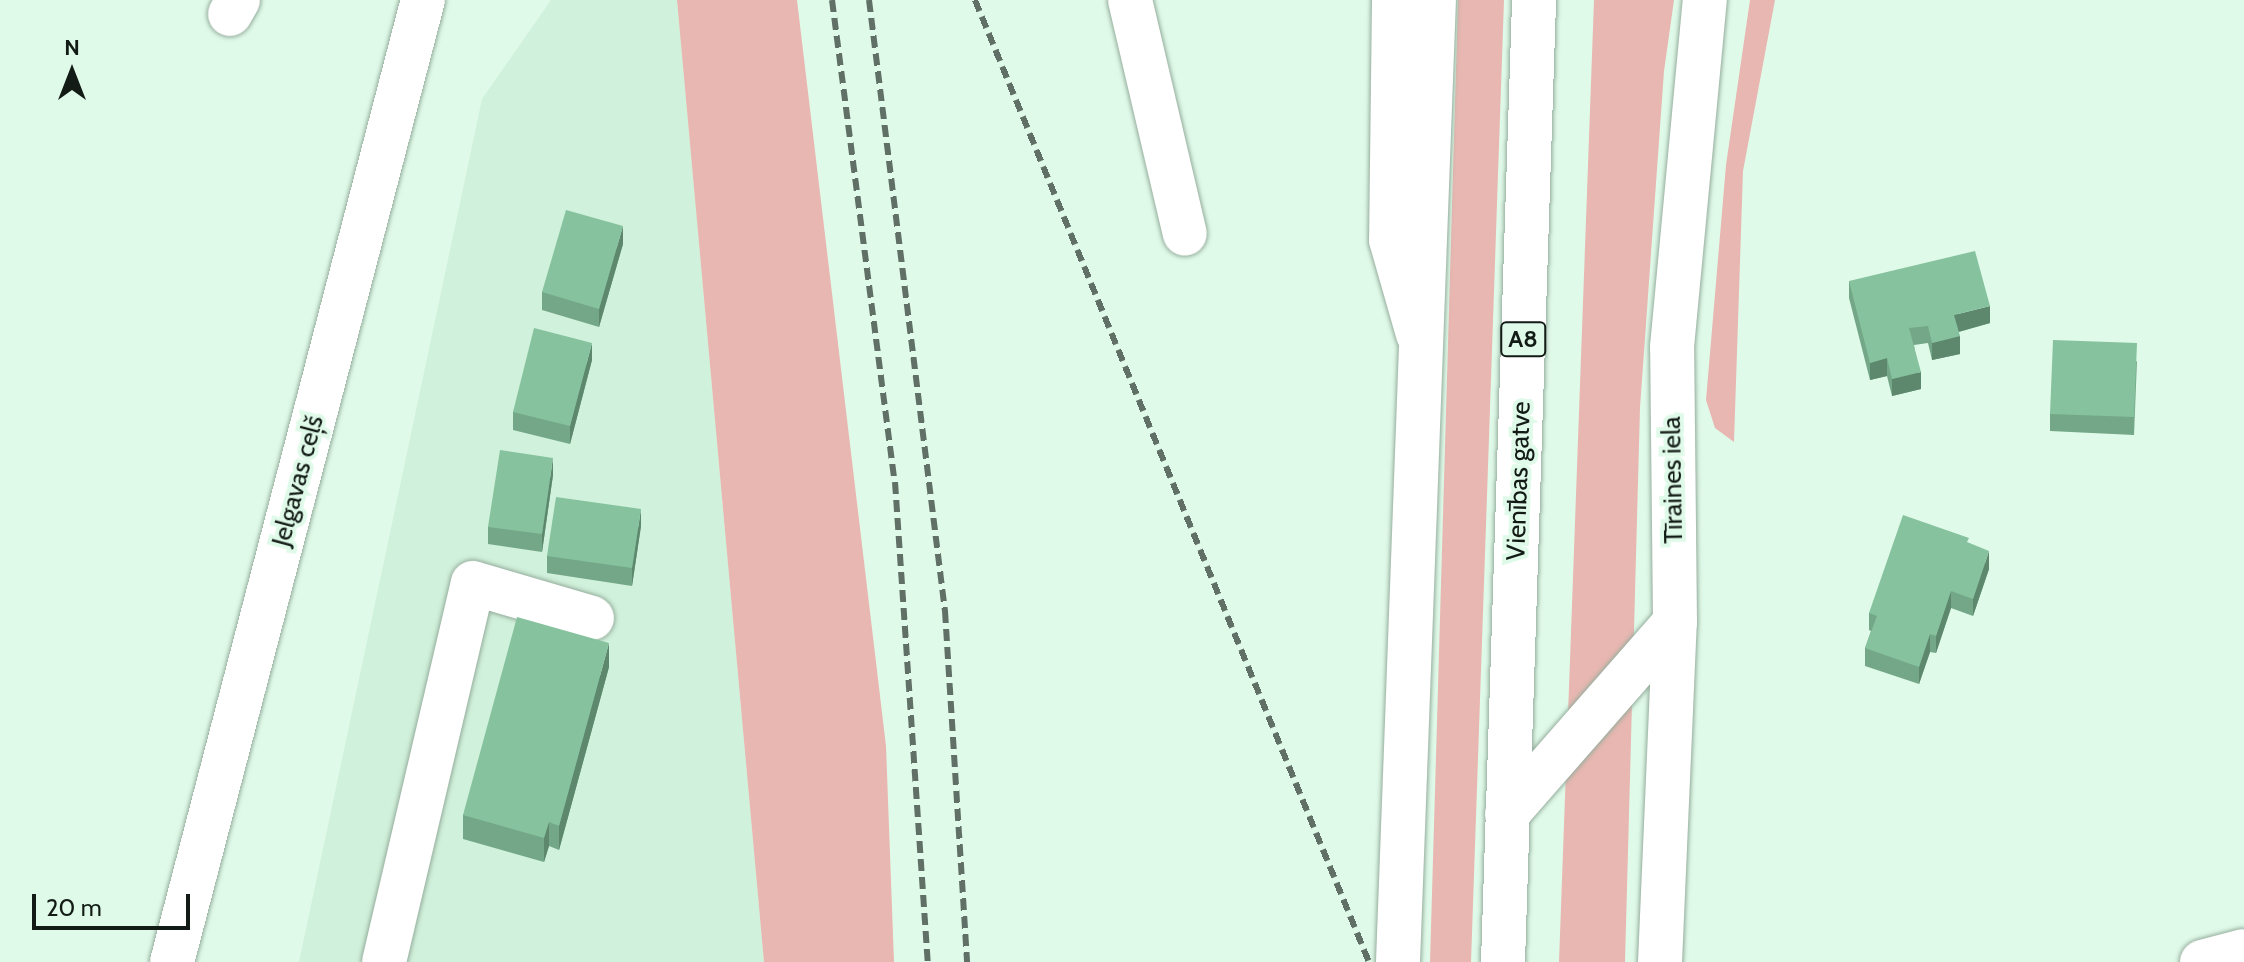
<!DOCTYPE html>
<html>
<head>
<meta charset="utf-8">
<style>
  body { margin:0 }
  #map { position:relative; width:2244px; height:962px; overflow:hidden; background:#e0fae9; font-family:Cabin,sans-serif }
  div>[style] { position:absolute }
  .built>* { inset:0; background:#d0f1db }
  .green>* { inset:0; background:#e8b7b1 }
  .roads { filter:drop-shadow(0 0 2px #95ad9d) drop-shadow(0 0 2px #95ad9d) }
  .minor>* { height:44px; margin:-22px; padding:0 22px; transform-origin:22px; border-radius:22px; background:#fff }
  .major>* { height:44px; margin:-22px; padding:0 22px; transform-origin:22px; border-radius:22px; background:#fff }
  .highway>* { height:44px; margin:-22px; padding:0 22px; transform-origin:22px; border-radius:22px; background:#fff }
  .rail>* { height:6px; margin-top:-3px; transform-origin:0; background:repeating-linear-gradient(90deg,#607066 0 12px,transparent 0 18px) }
  .wall>* { inset:0; background:#73a787 }
  .shaded-wall>* { inset:0; background:#5e886e }
  .building>* { inset:0; background:#86c29d }
  span { translate:-50% -50%; white-space:nowrap; text-align:center; line-height:1.15; -webkit-text-stroke:8px #e0fae9; paint-order:stroke }
  .shield-label span { padding:2px 6px; background:#e0fae9; border:2px solid; border-radius:6px; -webkit-text-stroke-width:0 }
  .shield-label { font-size:24px; color:#121b15; font-weight:700 }
  .street-label { font-size:26px; color:#121b15 }
  .north { position:absolute; left:32px; top:32px; width:80px; height:80px; -webkit-text-stroke:6px #e0fae9; paint-order:stroke; rotate:0deg; font-size:22px; font-weight:700; line-height:32px; text-align:center; color:#121b15 }
  .north::after { content:''; display:block; margin:auto; width:28px; height:36px; background:#121b15; clip-path:polygon(50% 0,100% 100%,50% 72%,0 100%) }
  .scale { position:absolute; left:32px; top:894px; width:158px; height:36px; box-sizing:border-box; border:4px solid #121b15; border-top:0; padding-left:10px; font-size:24px; line-height:28px; white-space:nowrap; color:#121b15; -webkit-text-stroke:6px #e0fae9; paint-order:stroke }
</style>
</head>
<body>
<div id="map">
  <div class="built">
    <i style="clip-path:polygon(551px 0,677px 0,764px 962px,299px 962px,482px 99px)"></i>
  </div>
  <div class="green">
    <i style="clip-path:polygon(677px 0,797px 0,886px 746px,894px 962px,764px 962px)"></i>
    <i style="clip-path:polygon(1458px 0,1504px 0,1471px 962px,1430px 962px)"></i>
    <i style="clip-path:polygon(1594px 0,1674px 0,1664px 71px,1640px 408px,1625px 962px,1559px 962px)"></i>
    <i style="clip-path:polygon(1750px 0,1775px 0,1743px 171px,1734px 442px,1715px 428px,1706px 400px,1726px 165px)"></i>
  </div>
  <div class="roads">
    <div class="minor">
      <i style="left:1130px;top:0;width:240px;rotate:76.8deg"></i>
      <i style="left:230px;top:14px;width:16px;rotate:-60deg"></i>
      <i style="left:384px;top:962px;width:389px;rotate:-76.8deg"></i>
      <i style="left:473px;top:583px;width:124px;rotate:16.4deg"></i>
      <i style="left:1660px;top:962px;width:340px;rotate:-87.5deg"></i>
      <i style="left:2202px;top:962px;width:43px;rotate:-14.7deg"></i>
    </div>
    <div class="major">
      <i style="left:1394px;top:0;width:240px;rotate:90.7deg"></i>
      <i style="left:1391px;top:240px;width:98px;rotate:74deg"></i>
      <i style="left:172px;top:962px;width:994px;rotate:-75.38deg"></i>
    </div>
    <div class="highway">
      <i style="left:1507px;top:814px;width:255px;rotate:-48.8deg"></i>
      <i style="left:1675px;top:622px;width:275px;rotate:-90.6deg"></i>
      <i style="left:1672px;top:347px;width:349px;rotate:-84.6deg"></i>
      <i style="left:1398px;top:962px;width:963px;rotate:-87.86deg"></i>
      <i style="left:1503px;top:962px;width:962px;rotate:-88.15deg"></i>
    </div>
  </div>
  <div class="rail">
    <i style="left:832px;top:0;width:486px;rotate:82.6deg"></i>
    <i style="left:895px;top:482px;width:481px;rotate:86.1deg"></i>
    <i style="left:869px;top:0;width:616px;rotate:82.91deg"></i>
    <i style="left:945px;top:611px;width:352px;rotate:86.4deg"></i>
    <i style="left:975px;top:0;width:1040px;rotate:67.73deg"></i>
  </div>
  <div class="wall">
    <i style="clip-path:polygon(623px 244px,599px 327px,542px 310px,542px 292px)"></i>
    <i style="clip-path:polygon(1849px 281px,1990px 323px,1959px 332px,1960px 354px,1932px 360px,1928px 343px,1914px 345px,1921px 389px,1892px 396px,1887px 376px,1870px 380px,1849px 298px)"></i>
    <i style="clip-path:polygon(592px 360px,570px 444px,513px 430px,513px 412px)"></i>
    <i style="clip-path:polygon(2137px 361px,2134px 435px,2050px 431px,2050px 414px)"></i>
    <i style="clip-path:polygon(553px 475px,542px 552px,488px 544px,488px 527px)"></i>
    <i style="clip-path:polygon(641px 526px,632px 586px,547px 573px,547px 556px)"></i>
    <i style="clip-path:polygon(1969px 543px,1989px 569px,1973px 616px,1951px 608px,1936px 653px,1930px 652px,1919px 684px,1865px 666px,1865px 648px,1871px 631px,1869px 630px,1869px 613px)"></i>
    <i style="clip-path:polygon(609px 667px,559px 850px,549px 846px,544px 862px,463px 839px,463px 815px)"></i>
  </div>
  <div class="shaded-wall">
    <i style="clip-path:polygon(623px 226px,623px 244px,599px 327px,599px 309px)"></i>
    <i style="clip-path:polygon(1990px 306px,1990px 323px,1954px 333px,1954px 315px)"></i>
    <i style="clip-path:polygon(1960px 336px,1960px 354px,1932px 360px,1932px 343px)"></i>
    <i style="clip-path:polygon(592px 343px,592px 360px,570px 444px,570px 426px)"></i>
    <i style="clip-path:polygon(1887px 358px,1887px 376px,1870px 380px,1870px 363px)"></i>
    <i style="clip-path:polygon(1921px 372px,1921px 389px,1892px 396px,1892px 379px)"></i>
    <i style="clip-path:polygon(553px 458px,553px 475px,542px 552px,542px 534px)"></i>
    <i style="clip-path:polygon(641px 509px,641px 526px,632px 586px,632px 568px)"></i>
    <i style="clip-path:polygon(1989px 551px,1989px 569px,1973px 616px,1973px 599px)"></i>
    <i style="clip-path:polygon(1951px 591px,1951px 608px,1936px 653px,1936px 636px)"></i>
    <i style="clip-path:polygon(1930px 634px,1930px 652px,1919px 684px,1919px 667px)"></i>
    <i style="clip-path:polygon(609px 643px,609px 667px,559px 850px,559px 826px)"></i>
    <i style="clip-path:polygon(549px 822px,549px 846px,544px 862px,544px 838px)"></i>
  </div>
  <div class="building">
    <i style="clip-path:polygon(566px 210px,623px 226px,599px 309px,542px 292px)"></i>
    <i style="clip-path:polygon(1975px 251px,1990px 306px,1954px 315px,1960px 336px,1932px 343px,1928px 326px,1909px 328px,1921px 372px,1892px 379px,1887px 358px,1870px 363px,1849px 281px)"></i>
    <i style="clip-path:polygon(534px 328px,592px 343px,570px 426px,513px 412px)"></i>
    <i style="clip-path:polygon(2053px 340px,2137px 343px,2134px 417px,2050px 414px)"></i>
    <i style="clip-path:polygon(500px 450px,553px 458px,542px 534px,488px 527px)"></i>
    <i style="clip-path:polygon(556px 497px,641px 509px,632px 568px,547px 556px)"></i>
    <i style="clip-path:polygon(1903px 515px,1969px 538px,1967px 542px,1989px 551px,1973px 599px,1951px 591px,1936px 636px,1930px 634px,1919px 667px,1865px 648px,1877px 616px,1869px 613px)"></i>
    <i style="clip-path:polygon(517px 617px,609px 643px,559px 826px,549px 822px,544px 838px,463px 815px)"></i>
  </div>
  <div class="shield-label">
    <span style="left:1523px;top:339px">A8</span>
  </div>
  <div class="street-label">
    <span style="left:1673px;top:480px;rotate:-91deg">Tīraines iela</span>
    <span style="left:298px;top:481px;rotate:-75deg">Jelgavas ceļš</span>
    <span style="left:1519px;top:481px;rotate:-88deg">Vienības gatve</span>
  </div>
  <div class="north">N</div>
  <div class="scale">20 m</div>
</div>
</body>
</html>
